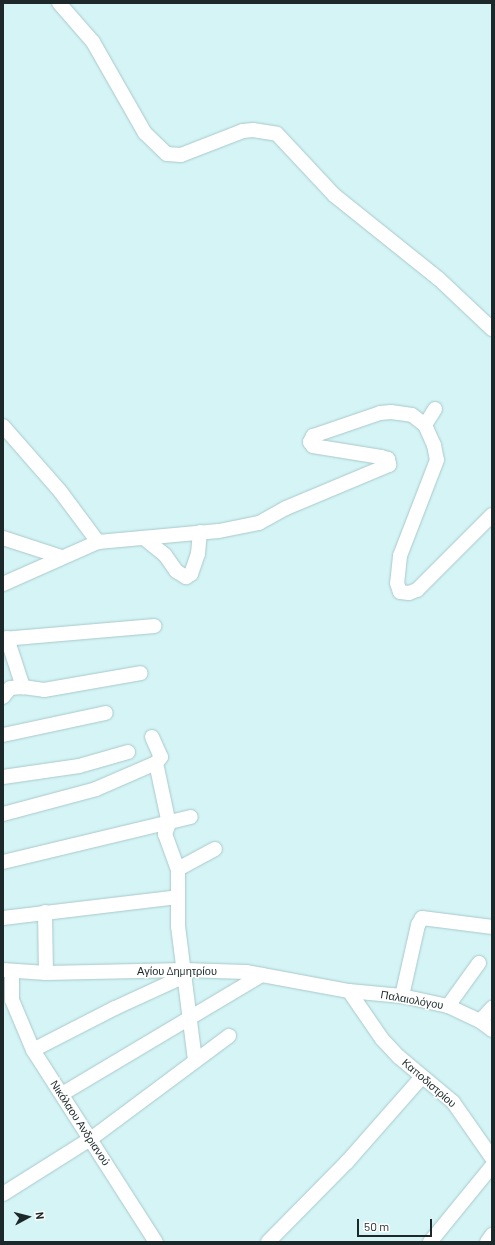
<!DOCTYPE html>
<html>
<head>
<meta charset="utf-8">
<style>
  body { margin:0 }
  #map { position:relative; width:495px; height:1245px; overflow:hidden; background:#d4f4f6; font-family:Barlow,sans-serif }
  div>[style] { position:absolute }
  .roads { filter:drop-shadow(0 0 1px #a9c8ca) drop-shadow(0 0 1px #a9c8ca) }
  .minor>* { height:14px; margin:-7px; padding:0 7px; transform-origin:7px; border-radius:7px; background:#fff }
  span { translate:-50% -50%; white-space:nowrap; text-align:center; line-height:1.15; -webkit-text-stroke:3px #fff; paint-order:stroke }
  .street-label { font-size:11px; color:#1c2829 }
  .frame { position:absolute; inset:0; border:4px solid #1c2829; pointer-events:none }
  .north { position:absolute; left:8px; top:1197px; width:40px; height:40px; -webkit-text-stroke:3px #fff; paint-order:stroke; rotate:83deg; font-size:11px; font-weight:700; line-height:16px; text-align:center; color:#1c2829 }
  .north::after { content:''; display:block; margin:auto; width:14px; height:18px; background:#1c2829; clip-path:polygon(50% 0,100% 100%,50% 72%,0 100%) }
  .scale { position:absolute; left:357px; top:1219px; width:75px; height:18px; box-sizing:border-box; border:2px solid #1c2829; border-top:0; padding-left:5px; font-size:12px; line-height:14px; white-space:nowrap; color:#1c2829; -webkit-text-stroke:3px #fff; paint-order:stroke }
</style>
</head>
<body>
<div id="map">
  <div class="roads">
    <div class="minor">
      <i style="left:59px;top:3px;width:52px;rotate:48.9deg"></i>
      <i style="left:93px;top:42px;width:105px;rotate:60.3deg"></i>
      <i style="left:145px;top:133px;width:30px;rotate:44deg"></i>
      <i style="left:167px;top:154px;width:14px;rotate:4deg"></i>
      <i style="left:181px;top:155px;width:66px;rotate:-21.2deg"></i>
      <i style="left:243px;top:131px;width:10px;rotate:-6deg"></i>
      <i style="left:253px;top:130px;width:24px;rotate:9deg"></i>
      <i style="left:277px;top:134px;width:83px;rotate:46.9deg"></i>
      <i style="left:334px;top:195px;width:134px;rotate:38.7deg"></i>
      <i style="left:439px;top:279px;width:73px;rotate:43.3deg"></i>
      <i style="left:435px;top:409px;width:19px;rotate:122deg"></i>
      <i style="left:425px;top:425px;width:22px;rotate:66deg"></i>
      <i style="left:434px;top:445px;width:15px;rotate:79deg"></i>
      <i style="left:437px;top:460px;width:103px;rotate:111.1deg"></i>
      <i style="left:400px;top:556px;width:27px;rotate:96deg"></i>
      <i style="left:397px;top:583px;width:9px;rotate:72deg"></i>
      <i style="left:400px;top:592px;width:9px;rotate:6deg"></i>
      <i style="left:409px;top:593px;width:9px;rotate:-21deg"></i>
      <i style="left:417px;top:590px;width:106px;rotate:-45deg"></i>
      <i style="left:3px;top:426px;width:86px;rotate:48.8deg"></i>
      <i style="left:60px;top:491px;width:64px;rotate:53.3deg"></i>
      <i style="left:3px;top:538px;width:61px;rotate:18.1deg"></i>
      <i style="left:144px;top:538px;width:27px;rotate:39deg"></i>
      <i style="left:165px;top:555px;width:19px;rotate:55deg"></i>
      <i style="left:176px;top:571px;width:12px;rotate:31deg"></i>
      <i style="left:186px;top:577px;width:6px;rotate:-31deg"></i>
      <i style="left:191px;top:574px;width:21px;rotate:-71deg"></i>
      <i style="left:198px;top:554px;width:22px;rotate:-85deg"></i>
      <i style="left:3px;top:584px;width:104px;rotate:-23.9deg"></i>
      <i style="left:98px;top:542px;width:121px;rotate:-5.2deg"></i>
      <i style="left:219px;top:531px;width:41px;rotate:-11.3deg"></i>
      <i style="left:259px;top:523px;width:31px;rotate:-29deg"></i>
      <i style="left:286px;top:508px;width:112px;rotate:-22.7deg"></i>
      <i style="left:389px;top:465px;width:6px;rotate:-99deg"></i>
      <i style="left:388px;top:459px;width:7px;rotate:-164deg"></i>
      <i style="left:381px;top:457px;width:69px;rotate:-170.8deg"></i>
      <i style="left:313px;top:446px;width:5px;rotate:-127deg"></i>
      <i style="left:310px;top:442px;width:7px;rotate:-63deg"></i>
      <i style="left:313px;top:436px;width:71px;rotate:-18.9deg"></i>
      <i style="left:380px;top:413px;width:11px;rotate:-5deg"></i>
      <i style="left:391px;top:412px;width:21px;rotate:8deg"></i>
      <i style="left:412px;top:415px;width:16px;rotate:38deg"></i>
      <i style="left:7px;top:638px;width:52px;rotate:71.9deg"></i>
      <i style="left:23px;top:687px;width:21px;rotate:8deg"></i>
      <i style="left:44px;top:690px;width:98px;rotate:-9.9deg"></i>
      <i style="left:3px;top:639px;width:152px;rotate:-4.9deg"></i>
      <i style="left:3px;top:697px;width:11px;rotate:-52deg"></i>
      <i style="left:10px;top:688px;width:13px;rotate:-4deg"></i>
      <i style="left:3px;top:735px;width:105px;rotate:-12.1deg"></i>
      <i style="left:152px;top:737px;width:22px;rotate:66deg"></i>
      <i style="left:161px;top:757px;width:8px;rotate:130deg"></i>
      <i style="left:156px;top:763px;width:62px;rotate:78deg"></i>
      <i style="left:169px;top:824px;width:11px;rotate:112deg"></i>
      <i style="left:165px;top:834px;width:37px;rotate:70deg"></i>
      <i style="left:178px;top:869px;width:57px;rotate:90deg"></i>
      <i style="left:178px;top:926px;width:135px;rotate:82.8deg"></i>
      <i style="left:3px;top:777px;width:77px;rotate:-8.2deg"></i>
      <i style="left:79px;top:766px;width:51px;rotate:-15.9deg"></i>
      <i style="left:3px;top:814px;width:96px;rotate:-15deg"></i>
      <i style="left:96px;top:789px;width:65px;rotate:-23.4deg"></i>
      <i style="left:3px;top:862px;width:193px;rotate:-13.5deg"></i>
      <i style="left:178px;top:869px;width:42px;rotate:-28.4deg"></i>
      <i style="left:45px;top:912px;width:61px;rotate:89.1deg"></i>
      <i style="left:3px;top:918px;width:176px;rotate:-6.8deg"></i>
      <i style="left:3px;top:970px;width:43px;rotate:4deg"></i>
      <i style="left:46px;top:973px;width:138px;rotate:-1.2deg"></i>
      <i style="left:184px;top:970px;width:62px;rotate:1.8deg"></i>
      <i style="left:246px;top:972px;width:105px;rotate:10.5deg"></i>
      <i style="left:349px;top:991px;width:53px;rotate:5.4deg"></i>
      <i style="left:402px;top:996px;width:47px;rotate:12.3deg"></i>
      <i style="left:448px;top:1006px;width:35px;rotate:25deg"></i>
      <i style="left:480px;top:1021px;width:15px;rotate:37deg"></i>
      <i style="left:12px;top:971px;width:29px;rotate:90deg"></i>
      <i style="left:12px;top:1000px;width:54px;rotate:67.2deg"></i>
      <i style="left:33px;top:1050px;width:228px;rotate:57.4deg"></i>
      <i style="left:349px;top:991px;width:58px;rotate:55.5deg"></i>
      <i style="left:382px;top:1039px;width:25px;rotate:47deg"></i>
      <i style="left:399px;top:1057px;width:70px;rotate:39.8deg"></i>
      <i style="left:453px;top:1102px;width:68px;rotate:55.1deg"></i>
      <i style="left:402px;top:996px;width:73px;rotate:-77.3deg"></i>
      <i style="left:418px;top:925px;width:8px;rotate:-60deg"></i>
      <i style="left:422px;top:918px;width:71px;rotate:7.3deg"></i>
      <i style="left:448px;top:1006px;width:53px;rotate:-54.2deg"></i>
      <i style="left:480px;top:1021px;width:18px;rotate:-47deg"></i>
      <i style="left:33px;top:1050px;width:92px;rotate:-27.1deg"></i>
      <i style="left:115px;top:1008px;width:77px;rotate:-24.6deg"></i>
      <i style="left:62px;top:1094px;width:233px;rotate:-30.8deg"></i>
      <i style="left:3px;top:1194px;width:105px;rotate:-32.2deg"></i>
      <i style="left:92px;top:1138px;width:171px;rotate:-36.7deg"></i>
      <i style="left:268px;top:1242px;width:112px;rotate:-45.4deg"></i>
      <i style="left:347px;top:1162px;width:112px;rotate:-48.6deg"></i>
      <i style="left:430px;top:1242px;width:98px;rotate:-50.8deg"></i>
      <i style="left:487px;top:1242px;width:9px;rotate:-54deg"></i>
    </div>
  </div>
  <div class="street-label">
    <span style="left:177px;top:971px">Αγίου Δημητρίου</span>
    <span style="left:412px;top:1000px;rotate:10deg">Παλαιολόγου</span>
    <span style="left:429px;top:1083px;rotate:41deg">Καποδιστρίου</span>
    <span style="left:80px;top:1123px;rotate:57deg">Νικόλαου Ανδριανού</span>
  </div>
  <div class="frame"></div>
  <div class="north">N</div>
  <div class="scale">50 m</div>
</div>
</body>
</html>
